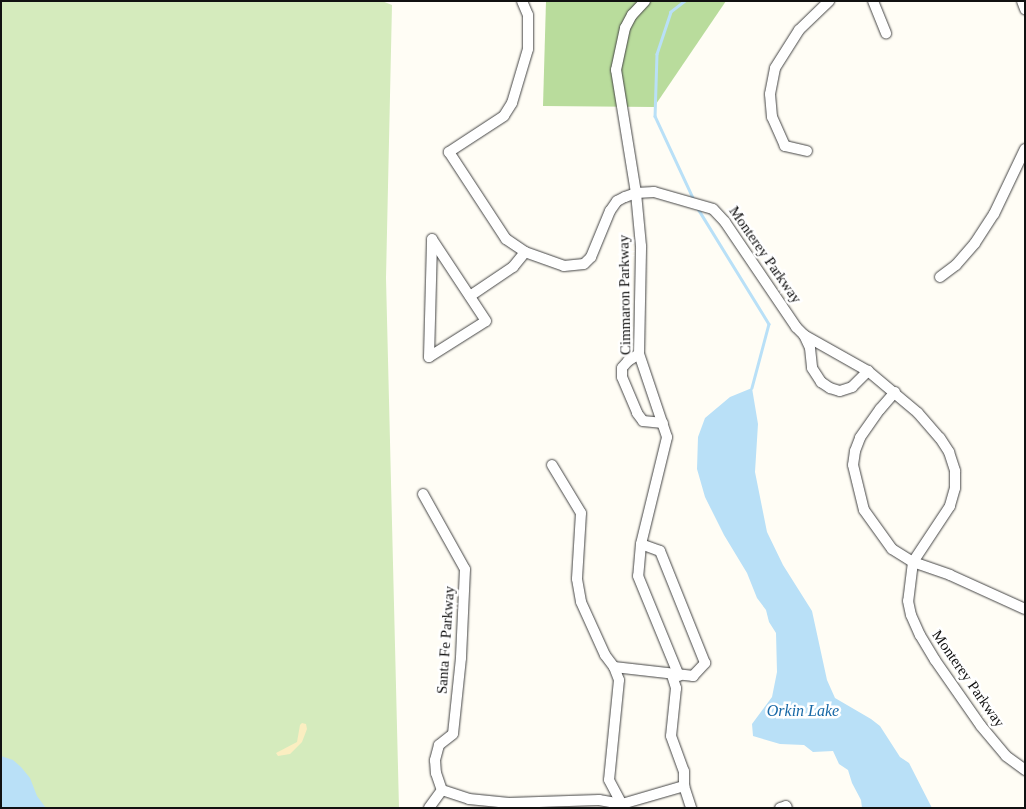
<!DOCTYPE html>
<html>
<head>
<meta charset="utf-8">
<style>
  body { margin:0 }
  #map { position:relative; width:1026px; height:809px; overflow:hidden; background:#fffdf5; font-family:"Times New Roman",serif }
  div>[style] { position:absolute }
  .green>* { inset:0; background:#d5ebbd }
  .forest>* { inset:0; background:#b9dc9c }
  .sand>* { inset:0; background:#fbeec1 }
  .water>* { inset:0; background:#b9e0f7 }
  .stream>* { height:2.5px; margin:-1.25px; padding:0 1.25px; transform-origin:1.25px; border-radius:1.25px; background:#b9e0f7 }
  .roads { filter:drop-shadow(0 0 1px #444) drop-shadow(0 0 1px #444) }
  .minor>* { height:10px; margin:-5px; padding:0 5px; transform-origin:5px; border-radius:5px; background:#fff }
  span { translate:-50% -50%; white-space:nowrap; text-align:center; line-height:1.15; -webkit-text-stroke:5px #fff; paint-order:stroke }
  .street-label { font-size:15px; color:#111 }
  .water-label { font-size:16px; color:#1768a6; font-style:italic }
  .frame { position:absolute; inset:0; border:2px solid #111; pointer-events:none }
</style>
</head>
<body>
<div id="map">
  <div class="green">
    <i style="clip-path:polygon(1px 1px,382px 1px,392px 5px,386px 278px,399px 808px,1px 808px)"></i>
  </div>
  <div class="forest">
    <i style="clip-path:polygon(546px 1px,726px 1px,654px 107px,543px 106px)"></i>
  </div>
  <div class="sand">
    <i style="clip-path:polygon(302px 723px,306px 724px,307px 729px,302px 742px,290px 754px,278px 756px,276px 753px,297px 742px,300px 725px)"></i>
  </div>
  <div class="water">
    <i style="clip-path:polygon(752px 388px,758px 424px,755px 472px,767px 532px,783px 565px,812px 611px,827px 680px,835px 698px,871px 719px,880px 726px,900px 757px,909px 763px,932px 808px,862px 808px,861px 800px,852px 783px,848px 770px,839px 764px,833px 751px,813px 752px,804px 745px,780px 744px,753px 736px,752px 724px,772px 697px,777px 672px,776px 633px,769px 622px,766px 610px,757px 598px,747px 573px,724px 535px,705px 497px,697px 469px,698px 437px,705px 418px,730px 397px)"></i>
    <i style="clip-path:polygon(1px 756px,13px 760px,21px 767px,30px 778px,37px 796px,46px 808px,1px 808px)"></i>
  </div>
  <div class="stream">
    <i style="left:685px;top:1px;width:18px;rotate:142deg"></i>
    <i style="left:671px;top:12px;width:44px;rotate:108.4deg"></i>
    <i style="left:657px;top:54px;width:62px;rotate:91.8deg"></i>
    <i style="left:655px;top:116px;width:93px;rotate:65.1deg"></i>
    <i style="left:697px;top:207px;width:137px;rotate:58.4deg"></i>
    <i style="left:769px;top:324px;width:66px;rotate:104.9deg"></i>
  </div>
  <div class="roads">
    <div class="minor">
      <i style="left:522px;top:1px;width:15px;rotate:67deg"></i>
      <i style="left:528px;top:15px;width:34px;rotate:90deg"></i>
      <i style="left:528px;top:49px;width:56px;rotate:106.5deg"></i>
      <i style="left:512px;top:103px;width:15px;rotate:122deg"></i>
      <i style="left:504px;top:116px;width:66px;rotate:146.8deg"></i>
      <i style="left:449px;top:152px;width:104px;rotate:56.8deg"></i>
      <i style="left:506px;top:239px;width:23px;rotate:34deg"></i>
      <i style="left:525px;top:252px;width:41px;rotate:19.7deg"></i>
      <i style="left:564px;top:266px;width:20px;rotate:-6deg"></i>
      <i style="left:584px;top:264px;width:10px;rotate:-45deg"></i>
      <i style="left:591px;top:257px;width:50px;rotate:-67.6deg"></i>
      <i style="left:610px;top:211px;width:12px;rotate:-55deg"></i>
      <i style="left:617px;top:201px;width:9px;rotate:-27deg"></i>
      <i style="left:625px;top:197px;width:12px;rotate:-20deg"></i>
      <i style="left:636px;top:193px;width:18px;rotate:-3deg"></i>
      <i style="left:654px;top:192px;width:61px;rotate:16.1deg"></i>
      <i style="left:713px;top:209px;width:18px;rotate:47deg"></i>
      <i style="left:725px;top:222px;width:127px;rotate:55.9deg"></i>
      <i style="left:796px;top:327px;width:11px;rotate:45deg"></i>
      <i style="left:804px;top:335px;width:73px;rotate:29.4deg"></i>
      <i style="left:868px;top:371px;width:65px;rotate:40deg"></i>
      <i style="left:918px;top:413px;width:33px;rotate:49deg"></i>
      <i style="left:940px;top:438px;width:17px;rotate:57deg"></i>
      <i style="left:949px;top:452px;width:20px;rotate:72deg"></i>
      <i style="left:955px;top:471px;width:17px;rotate:90deg"></i>
      <i style="left:955px;top:488px;width:19px;rotate:106deg"></i>
      <i style="left:950px;top:506px;width:67px;rotate:123.5deg"></i>
      <i style="left:913px;top:562px;width:39px;rotate:97deg"></i>
      <i style="left:908px;top:601px;width:14px;rotate:78deg"></i>
      <i style="left:911px;top:615px;width:22px;rotate:66deg"></i>
      <i style="left:920px;top:635px;width:29px;rotate:59deg"></i>
      <i style="left:935px;top:660px;width:80px;rotate:55.1deg"></i>
      <i style="left:981px;top:726px;width:39px;rotate:50deg"></i>
      <i style="left:1006px;top:756px;width:24px;rotate:36deg"></i>
      <i style="left:873px;top:1px;width:35px;rotate:68deg"></i>
      <i style="left:1022px;top:1px;width:9px;rotate:69deg"></i>
      <i style="left:807px;top:151px;width:23px;rotate:-167deg"></i>
      <i style="left:785px;top:146px;width:32px;rotate:-114deg"></i>
      <i style="left:772px;top:117px;width:23px;rotate:-95deg"></i>
      <i style="left:770px;top:94px;width:26px;rotate:-79deg"></i>
      <i style="left:775px;top:68px;width:45px;rotate:-57.7deg"></i>
      <i style="left:799px;top:30px;width:42px;rotate:-44deg"></i>
      <i style="left:940px;top:277px;width:20px;rotate:-37deg"></i>
      <i style="left:956px;top:265px;width:29px;rotate:-49deg"></i>
      <i style="left:975px;top:243px;width:35px;rotate:-57deg"></i>
      <i style="left:994px;top:214px;width:72px;rotate:-64.5deg"></i>
      <i style="left:470px;top:296px;width:52px;rotate:-34deg"></i>
      <i style="left:513px;top:267px;width:19px;rotate:-51deg"></i>
      <i style="left:804px;top:335px;width:14px;rotate:65deg"></i>
      <i style="left:810px;top:348px;width:20px;rotate:84deg"></i>
      <i style="left:812px;top:368px;width:17px;rotate:57deg"></i>
      <i style="left:821px;top:382px;width:11px;rotate:34deg"></i>
      <i style="left:830px;top:388px;width:10px;rotate:17deg"></i>
      <i style="left:840px;top:391px;width:13px;rotate:-18deg"></i>
      <i style="left:852px;top:387px;width:23px;rotate:-45deg"></i>
      <i style="left:639px;top:354px;width:13px;rotate:148deg"></i>
      <i style="left:628px;top:361px;width:9px;rotate:131deg"></i>
      <i style="left:622px;top:368px;width:9px;rotate:90deg"></i>
      <i style="left:622px;top:377px;width:39px;rotate:67deg"></i>
      <i style="left:637px;top:413px;width:10px;rotate:53deg"></i>
      <i style="left:643px;top:421px;width:20px;rotate:6deg"></i>
      <i style="left:429px;top:357px;width:67px;rotate:-32.3deg"></i>
      <i style="left:486px;top:321px;width:98px;rotate:-123.4deg"></i>
      <i style="left:429px;top:357px;width:118px;rotate:-88.5deg"></i>
      <i style="left:895px;top:392px;width:23px;rotate:131deg"></i>
      <i style="left:880px;top:409px;width:35px;rotate:125deg"></i>
      <i style="left:860px;top:438px;width:14px;rotate:111deg"></i>
      <i style="left:855px;top:451px;width:14px;rotate:98deg"></i>
      <i style="left:853px;top:465px;width:46px;rotate:76.3deg"></i>
      <i style="left:864px;top:510px;width:48px;rotate:54.3deg"></i>
      <i style="left:892px;top:549px;width:25px;rotate:32deg"></i>
      <i style="left:913px;top:562px;width:39px;rotate:19deg"></i>
      <i style="left:950px;top:575px;width:82px;rotate:24.4deg"></i>
      <i style="left:552px;top:465px;width:56px;rotate:58.9deg"></i>
      <i style="left:581px;top:513px;width:66px;rotate:93.5deg"></i>
      <i style="left:577px;top:579px;width:23px;rotate:80deg"></i>
      <i style="left:581px;top:602px;width:58px;rotate:65.6deg"></i>
      <i style="left:605px;top:655px;width:15px;rotate:53deg"></i>
      <i style="left:614px;top:667px;width:14px;rotate:69deg"></i>
      <i style="left:619px;top:680px;width:100px;rotate:95.7deg"></i>
      <i style="left:609px;top:780px;width:27px;rotate:62deg"></i>
      <i style="left:423px;top:494px;width:86px;rotate:60.8deg"></i>
      <i style="left:465px;top:569px;width:89px;rotate:92.6deg"></i>
      <i style="left:461px;top:658px;width:76px;rotate:96deg"></i>
      <i style="left:453px;top:734px;width:18px;rotate:142deg"></i>
      <i style="left:439px;top:745px;width:16px;rotate:105deg"></i>
      <i style="left:435px;top:760px;width:13px;rotate:86deg"></i>
      <i style="left:436px;top:773px;width:18px;rotate:71deg"></i>
      <i style="left:442px;top:790px;width:22px;rotate:126deg"></i>
      <i style="left:641px;top:544px;width:32px;rotate:95deg"></i>
      <i style="left:638px;top:576px;width:108px;rotate:67.7deg"></i>
      <i style="left:614px;top:667px;width:80px;rotate:6.5deg"></i>
      <i style="left:693px;top:676px;width:18px;rotate:-47deg"></i>
      <i style="left:705px;top:663px;width:121px;rotate:-111.9deg"></i>
      <i style="left:660px;top:551px;width:20px;rotate:-160deg"></i>
      <i style="left:641px;top:544px;width:110px;rotate:-76.3deg"></i>
      <i style="left:667px;top:437px;width:88px;rotate:-108.6deg"></i>
      <i style="left:639px;top:354px;width:108px;rotate:-88.9deg"></i>
      <i style="left:641px;top:246px;width:53px;rotate:-95.4deg"></i>
      <i style="left:636px;top:193px;width:125px;rotate:-99.2deg"></i>
      <i style="left:616px;top:70px;width:43px;rotate:-77.9deg"></i>
      <i style="left:625px;top:28px;width:15px;rotate:-62deg"></i>
      <i style="left:632px;top:15px;width:19px;rotate:-47deg"></i>
      <i style="left:672px;top:675px;width:14px;rotate:73deg"></i>
      <i style="left:676px;top:688px;width:48px;rotate:95.9deg"></i>
      <i style="left:671px;top:736px;width:37px;rotate:70deg"></i>
      <i style="left:684px;top:771px;width:15px;rotate:90deg"></i>
      <i style="left:684px;top:786px;width:23px;rotate:72deg"></i>
      <i style="left:442px;top:790px;width:28px;rotate:18deg"></i>
      <i style="left:469px;top:799px;width:40px;rotate:5.7deg"></i>
      <i style="left:509px;top:803px;width:90px;rotate:-1.9deg"></i>
      <i style="left:599px;top:800px;width:23px;rotate:10deg"></i>
      <i style="left:622px;top:804px;width:65px;rotate:-16.2deg"></i>
      <i style="left:780px;top:808px;width:6px;rotate:-18deg"></i>
      <i style="left:786px;top:806px;width:2px;rotate:63deg"></i>
    </div>
  </div>
  <div class="street-label">
    <span style="left:765px;top:255px;rotate:55deg">Monterey Parkway</span>
    <span style="left:625px;top:295px;rotate:-91deg">Cimmaron Parkway</span>
    <span style="left:446px;top:640px;rotate:-86deg">Santa Fe Parkway</span>
    <span style="left:968px;top:679px;rotate:55deg">Monterey Parkway</span>
  </div>
  <div class="water-label">
    <span style="left:803px;top:711px">Orkin Lake</span>
  </div>
  <div class="frame"></div>
</div>
</body>
</html>
